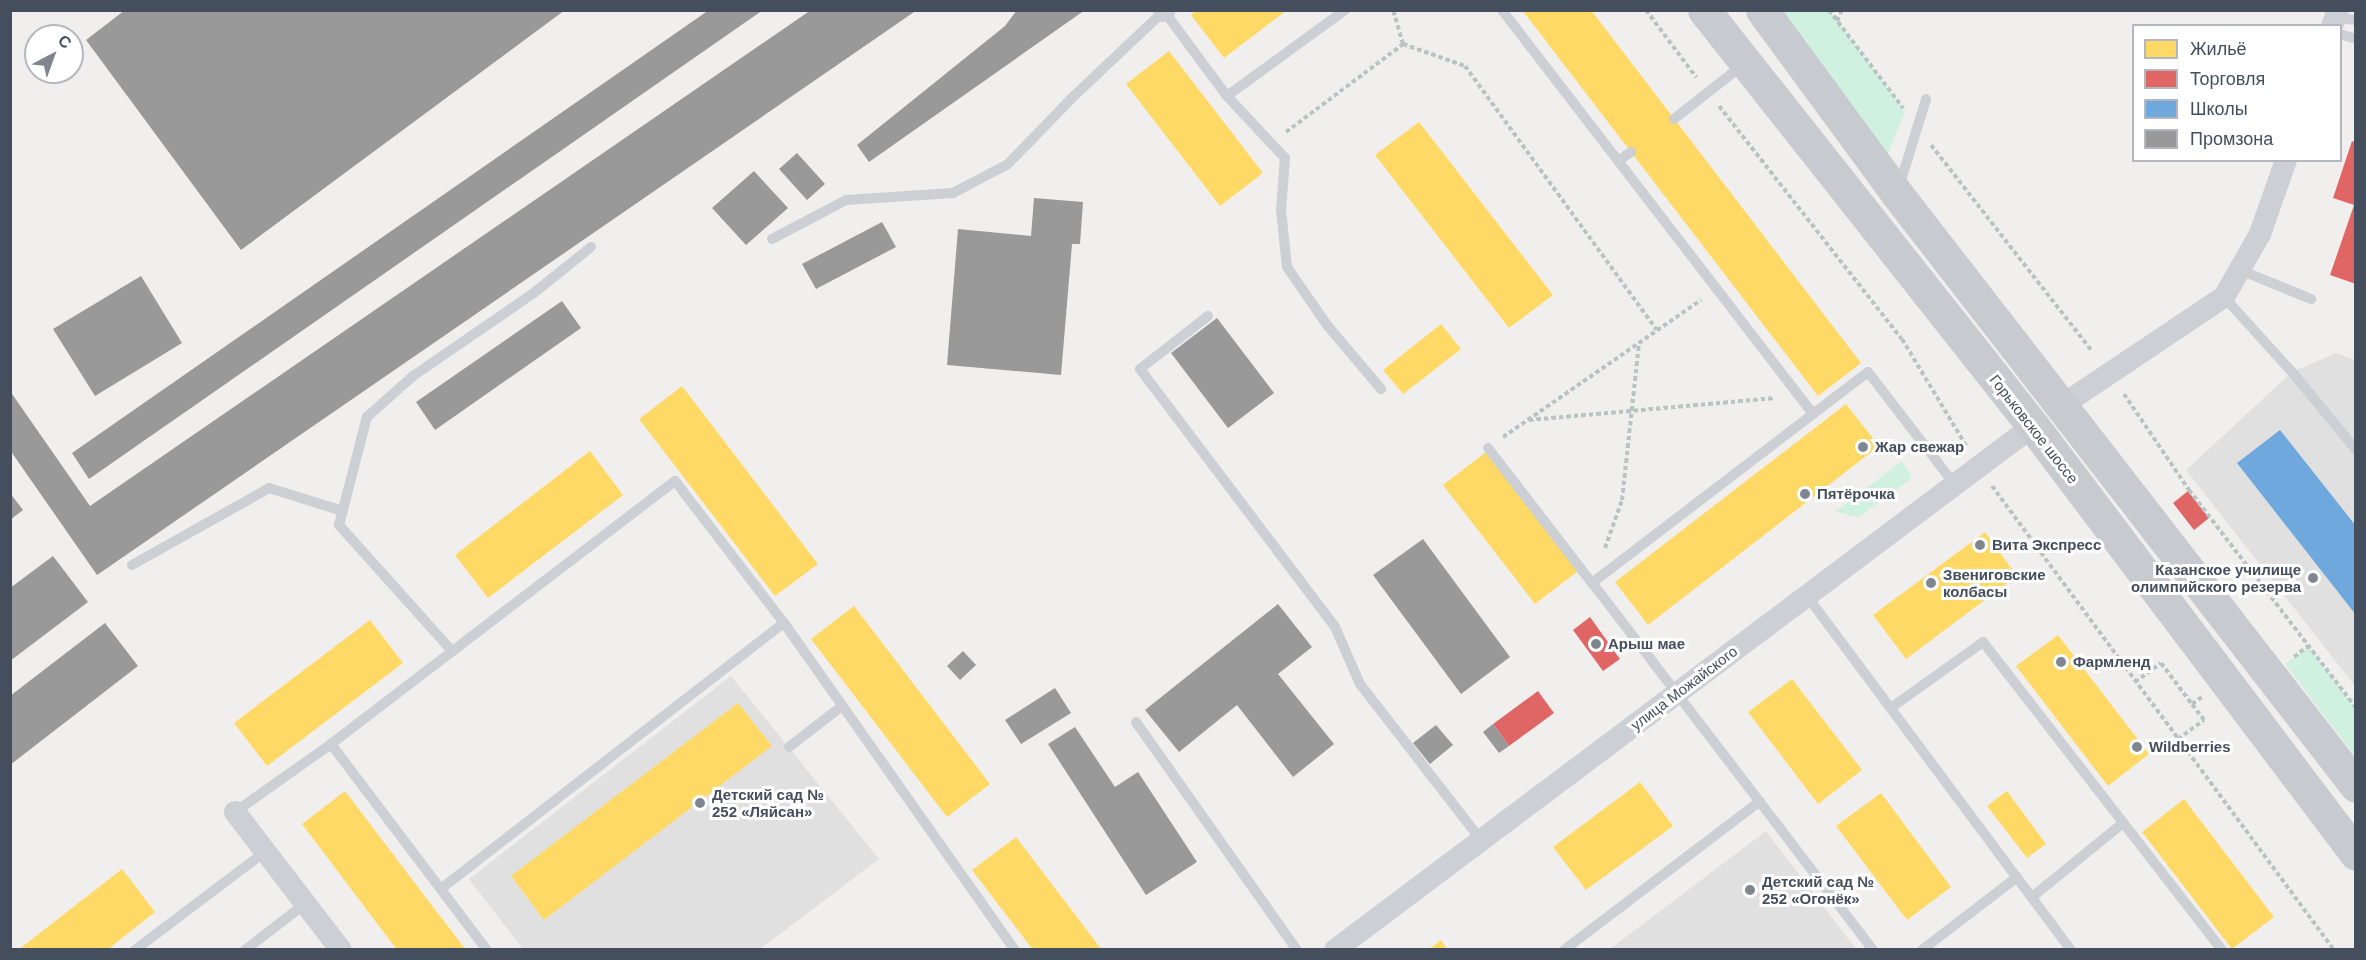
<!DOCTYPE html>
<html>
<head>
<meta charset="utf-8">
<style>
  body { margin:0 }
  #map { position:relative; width:2366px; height:960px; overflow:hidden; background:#f0efee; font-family:Helvetica,sans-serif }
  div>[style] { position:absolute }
  .education>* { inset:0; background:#e1e0e1 }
  .green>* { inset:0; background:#d1f1e0 }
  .homes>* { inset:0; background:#ffd966 }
  .shops>* { inset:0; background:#e06666 }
  .schools>* { inset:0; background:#6fa8dc }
  .industry>* { inset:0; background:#999 }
  .path>* { height:4px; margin-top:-2px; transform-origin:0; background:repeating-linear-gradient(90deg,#b8c4c3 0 4.5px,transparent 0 7.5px) }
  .service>* { height:10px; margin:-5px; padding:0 5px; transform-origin:5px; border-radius:5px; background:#cccfd3 }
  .minor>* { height:22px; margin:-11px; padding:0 11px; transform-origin:11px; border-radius:11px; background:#cccfd3 }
  .primary>* { height:33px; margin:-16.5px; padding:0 16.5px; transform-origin:16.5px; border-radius:16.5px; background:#c7cacf }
  .dots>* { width:16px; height:16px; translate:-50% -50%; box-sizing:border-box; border:3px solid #fff; border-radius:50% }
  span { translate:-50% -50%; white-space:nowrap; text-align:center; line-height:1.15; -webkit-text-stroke:6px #fff; paint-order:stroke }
  .street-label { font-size:15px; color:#444e5d }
  .poi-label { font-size:15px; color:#444e5d; font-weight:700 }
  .left { translate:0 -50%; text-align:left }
  .right { translate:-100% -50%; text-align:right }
  .frame { position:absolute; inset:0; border:12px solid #444e5d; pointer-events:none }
  .legend { position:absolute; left:2132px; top:24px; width:210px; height:138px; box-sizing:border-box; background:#fff; border:2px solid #b4b8be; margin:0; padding:8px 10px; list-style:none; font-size:18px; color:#444e5d }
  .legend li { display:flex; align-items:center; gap:12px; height:30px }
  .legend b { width:30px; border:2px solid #b4b8be }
  .north { position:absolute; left:24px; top:24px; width:60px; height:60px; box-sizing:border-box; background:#fff; border:2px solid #b4b8be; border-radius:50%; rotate:41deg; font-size:16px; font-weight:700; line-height:24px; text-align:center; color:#444e5d }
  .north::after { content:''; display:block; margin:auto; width:21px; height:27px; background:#808690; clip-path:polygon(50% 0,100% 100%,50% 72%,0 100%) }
</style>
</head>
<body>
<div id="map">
  <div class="education">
    <i style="clip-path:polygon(2336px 353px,2355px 360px,2355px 686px,2186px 470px,2292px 372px)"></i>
    <i style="clip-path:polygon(731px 676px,879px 859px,760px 949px,523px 949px,469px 879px)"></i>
    <i style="clip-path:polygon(1766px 831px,1856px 949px,1610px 949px)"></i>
  </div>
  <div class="green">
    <i style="clip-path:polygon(1780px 11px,1830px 11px,1905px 111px,1888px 154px)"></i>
    <i style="clip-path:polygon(1902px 461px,1912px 478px,1859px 517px,1835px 512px)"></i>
    <i style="clip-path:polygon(2308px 646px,2355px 708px,2355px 756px,2285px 664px)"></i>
  </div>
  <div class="homes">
    <i style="clip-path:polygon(1197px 10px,1287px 10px,1224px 58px,1191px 15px)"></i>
    <i style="clip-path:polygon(1522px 10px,1591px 10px,1861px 363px,1818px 396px)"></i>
    <i style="clip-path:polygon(1169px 51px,1263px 173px,1220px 206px,1126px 84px)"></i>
    <i style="clip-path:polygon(1419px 122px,1553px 295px,1509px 328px,1375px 155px)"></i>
    <i style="clip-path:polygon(1441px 324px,1461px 349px,1403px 394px,1383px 370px)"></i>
    <i style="clip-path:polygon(682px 386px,818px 564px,775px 596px,639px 419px)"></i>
    <i style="clip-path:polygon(1846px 404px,1879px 446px,1648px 625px,1615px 582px)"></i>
    <i style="clip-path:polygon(590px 451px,623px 495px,488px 598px,455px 555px)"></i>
    <i style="clip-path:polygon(1486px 452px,1578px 571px,1535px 604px,1443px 485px)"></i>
    <i style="clip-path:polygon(1985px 532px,2017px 576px,1906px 659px,1873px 615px)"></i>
    <i style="clip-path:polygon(854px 606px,990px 784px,947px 817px,811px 639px)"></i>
    <i style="clip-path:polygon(370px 620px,403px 663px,267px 766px,234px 723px)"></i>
    <i style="clip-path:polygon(2058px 635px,2149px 754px,2108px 786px,2016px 666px)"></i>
    <i style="clip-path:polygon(1792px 679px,1862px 770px,1818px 804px,1748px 712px)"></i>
    <i style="clip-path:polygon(738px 703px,772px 746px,544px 920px,511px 876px)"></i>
    <i style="clip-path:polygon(1640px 782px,1673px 826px,1586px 890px,1553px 847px)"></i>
    <i style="clip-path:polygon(345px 791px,408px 874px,466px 950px,397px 950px,302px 824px)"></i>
    <i style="clip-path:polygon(2007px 791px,2046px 844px,2027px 858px,1987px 806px)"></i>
    <i style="clip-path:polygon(1881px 793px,1951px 887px,1907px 920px,1836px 826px)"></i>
    <i style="clip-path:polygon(2184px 799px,2274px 917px,2232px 949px,2142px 832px)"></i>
    <i style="clip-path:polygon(1016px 837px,1102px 950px,1033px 950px,972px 870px)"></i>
    <i style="clip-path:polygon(122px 869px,155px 912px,107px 950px,18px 950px)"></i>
    <i style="clip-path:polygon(1441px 940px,1448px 950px,1428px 950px)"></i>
  </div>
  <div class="shops">
    <i style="clip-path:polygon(2352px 141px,2356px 143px,2356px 284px,2330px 275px,2354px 205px,2333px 198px)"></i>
    <i style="clip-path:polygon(2188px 491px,2209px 518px,2194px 530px,2173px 503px)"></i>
    <i style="clip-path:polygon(1590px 617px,1620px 659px,1603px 671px,1573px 630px)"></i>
    <i style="clip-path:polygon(1538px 691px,1554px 713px,1509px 746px,1493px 724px)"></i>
  </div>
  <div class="schools">
    <i style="clip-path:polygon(2280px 430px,2356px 526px,2356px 615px,2237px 463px)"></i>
  </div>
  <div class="industry">
    <i style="clip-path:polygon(125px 10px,565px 10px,241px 250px,86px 40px)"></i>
    <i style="clip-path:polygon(709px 10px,763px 10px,89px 479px,72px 453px)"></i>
    <i style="clip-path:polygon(811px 10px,917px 10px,97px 575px,10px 450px,10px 391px,90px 506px)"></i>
    <i style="clip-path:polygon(1017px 10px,1085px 10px,869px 162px,857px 145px,1005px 26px)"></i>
    <i style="clip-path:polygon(797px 153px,825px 184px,807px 200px,779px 169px)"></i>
    <i style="clip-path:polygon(754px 171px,788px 208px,746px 245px,712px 208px)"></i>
    <i style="clip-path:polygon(1034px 198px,1083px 202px,1080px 244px,1072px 244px,1061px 375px,947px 365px,958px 229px,1031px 236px)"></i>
    <i style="clip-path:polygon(882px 222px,896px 247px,816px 289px,802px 264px)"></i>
    <i style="clip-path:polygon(141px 276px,182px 343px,95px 396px,53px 329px)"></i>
    <i style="clip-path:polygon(562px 301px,581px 328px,435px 430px,416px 402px)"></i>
    <i style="clip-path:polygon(1217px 318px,1274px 393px,1228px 428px,1171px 353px)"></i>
    <i style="clip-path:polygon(10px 493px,23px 510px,10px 520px)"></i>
    <i style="clip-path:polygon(1423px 539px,1510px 657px,1461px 694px,1373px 575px)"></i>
    <i style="clip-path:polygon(53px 556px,88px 602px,10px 661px,10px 588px)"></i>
    <i style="clip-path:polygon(1278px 604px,1312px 647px,1278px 674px,1334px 744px,1293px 777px,1237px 705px,1179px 752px,1145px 710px)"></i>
    <i style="clip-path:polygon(105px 623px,138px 666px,10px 765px,10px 696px)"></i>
    <i style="clip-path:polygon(963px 651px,976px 665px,960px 680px,947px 666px)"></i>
    <i style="clip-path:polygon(1055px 688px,1071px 713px,1021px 744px,1005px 720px)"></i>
    <i style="clip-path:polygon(1493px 724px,1509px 746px,1499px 753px,1483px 732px)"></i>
    <i style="clip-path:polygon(1436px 725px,1453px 745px,1430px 764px,1413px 743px)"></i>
    <i style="clip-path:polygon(1075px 727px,1115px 787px,1138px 772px,1197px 862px,1146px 895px,1048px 744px)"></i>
  </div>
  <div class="path">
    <i style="left:1646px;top:10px;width:84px;rotate:53.3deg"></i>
    <i style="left:1829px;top:10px;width:123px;rotate:52.9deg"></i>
    <i style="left:1837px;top:21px;width:12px;rotate:-66deg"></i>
    <i style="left:1403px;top:44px;width:66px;rotate:19.5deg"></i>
    <i style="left:1465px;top:66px;width:326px;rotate:54deg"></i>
    <i style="left:1719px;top:106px;width:296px;rotate:51.9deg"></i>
    <i style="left:1902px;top:339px;width:126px;rotate:59deg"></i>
    <i style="left:1286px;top:132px;width:146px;rotate:-36.9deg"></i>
    <i style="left:1403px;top:44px;width:35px;rotate:-106deg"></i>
    <i style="left:1931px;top:145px;width:261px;rotate:52deg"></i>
    <i style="left:2124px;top:394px;width:116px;rotate:55.9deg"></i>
    <i style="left:2189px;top:490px;width:275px;rotate:52.5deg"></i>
    <i style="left:1529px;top:420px;width:247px;rotate:-5.1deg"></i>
    <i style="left:1503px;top:437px;width:241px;rotate:-34.7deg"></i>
    <i style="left:1992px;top:486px;width:576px;rotate:53.61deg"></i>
    <i style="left:1605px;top:548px;width:51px;rotate:-70.5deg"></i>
    <i style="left:1622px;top:500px;width:158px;rotate:-83.8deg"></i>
    <i style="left:2294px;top:657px;width:18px;rotate:-38deg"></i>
    <i style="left:2135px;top:682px;width:32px;rotate:-36deg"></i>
    <i style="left:2161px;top:663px;width:51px;rotate:52.9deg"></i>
    <i style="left:2178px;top:739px;width:32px;rotate:-36deg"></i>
    <i style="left:2204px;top:720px;width:20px;rotate:-127deg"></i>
    <i style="left:2192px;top:704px;width:12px;rotate:-35deg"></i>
  </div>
  <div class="service">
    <i style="left:1502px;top:10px;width:510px;rotate:52.41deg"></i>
    <i style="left:2336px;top:17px;width:20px;rotate:9deg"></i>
    <i style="left:2340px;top:34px;width:17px;rotate:17deg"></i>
    <i style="left:1227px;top:96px;width:85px;rotate:46.9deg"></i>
    <i style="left:1285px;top:158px;width:52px;rotate:94.4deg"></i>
    <i style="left:1281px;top:210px;width:57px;rotate:84deg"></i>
    <i style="left:1287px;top:267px;width:70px;rotate:55.4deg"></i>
    <i style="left:1327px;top:325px;width:84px;rotate:49.8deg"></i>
    <i style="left:1674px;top:119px;width:89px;rotate:-38.2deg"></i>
    <i style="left:1618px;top:161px;width:16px;rotate:-35deg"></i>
    <i style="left:1899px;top:187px;width:92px;rotate:-72.9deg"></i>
    <i style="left:772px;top:239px;width:84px;rotate:-27.8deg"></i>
    <i style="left:846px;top:200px;width:107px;rotate:-3.7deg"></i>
    <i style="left:953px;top:193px;width:62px;rotate:-27.8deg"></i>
    <i style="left:1008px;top:164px;width:95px;rotate:-45.9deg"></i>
    <i style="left:1074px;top:96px;width:124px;rotate:-43.4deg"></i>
    <i style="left:1164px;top:11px;width:106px;rotate:53.5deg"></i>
    <i style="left:1227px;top:96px;width:146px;rotate:-36.1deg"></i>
    <i style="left:2240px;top:270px;width:77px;rotate:22.2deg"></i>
    <i style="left:2224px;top:297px;width:101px;rotate:47.8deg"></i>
    <i style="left:2292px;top:372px;width:101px;rotate:50.6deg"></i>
    <i style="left:1208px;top:316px;width:86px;rotate:142.1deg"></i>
    <i style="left:1140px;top:369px;width:323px;rotate:52.9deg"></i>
    <i style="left:1335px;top:627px;width:62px;rotate:66.3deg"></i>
    <i style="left:1360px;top:684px;width:197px;rotate:52.2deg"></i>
    <i style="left:1488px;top:448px;width:170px;rotate:52.4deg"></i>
    <i style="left:132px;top:565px;width:157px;rotate:-29.3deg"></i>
    <i style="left:269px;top:488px;width:77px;rotate:17.3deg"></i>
    <i style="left:1807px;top:596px;width:442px;rotate:53.3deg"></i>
    <i style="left:452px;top:651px;width:169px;rotate:-131.9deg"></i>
    <i style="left:339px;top:525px;width:112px;rotate:-75.5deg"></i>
    <i style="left:367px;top:417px;width:62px;rotate:-41.7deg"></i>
    <i style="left:413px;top:376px;width:148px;rotate:-34.5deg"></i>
    <i style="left:535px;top:292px;width:72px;rotate:-38.8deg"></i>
    <i style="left:1892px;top:707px;width:112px;rotate:-35.5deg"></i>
    <i style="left:1983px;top:642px;width:390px;rotate:52.2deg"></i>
    <i style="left:1136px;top:722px;width:279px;rotate:54.8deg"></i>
    <i style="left:331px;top:744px;width:258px;rotate:52.9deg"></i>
    <i style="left:789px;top:747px;width:67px;rotate:-37.7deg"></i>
    <i style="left:235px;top:812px;width:118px;rotate:-35.3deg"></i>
    <i style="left:331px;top:744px;width:433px;rotate:-37.4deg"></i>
    <i style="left:675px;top:481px;width:179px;rotate:52.5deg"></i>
    <i style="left:784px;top:623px;width:400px;rotate:54.8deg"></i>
    <i style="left:442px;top:888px;width:433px;rotate:-37.8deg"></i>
    <i style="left:2032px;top:897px;width:117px;rotate:-39.1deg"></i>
    <i style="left:135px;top:950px;width:164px;rotate:-37.1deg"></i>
    <i style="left:245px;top:950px;width:77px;rotate:-37.6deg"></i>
    <i style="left:1564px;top:950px;width:246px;rotate:-37.2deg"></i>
    <i style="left:1873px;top:950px;width:462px;rotate:-127.4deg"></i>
    <i style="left:1592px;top:583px;width:347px;rotate:-37.4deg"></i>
    <i style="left:1868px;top:372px;width:143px;rotate:52.4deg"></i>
    <i style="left:1922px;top:950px;width:120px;rotate:-37.5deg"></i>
  </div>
  <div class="minor">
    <i style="left:1164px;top:11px;width:1px;rotate:-45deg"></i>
    <i style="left:2332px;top:26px;width:17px;rotate:-69deg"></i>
    <i style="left:2061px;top:406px;width:196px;rotate:-33.8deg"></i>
    <i style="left:2224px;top:297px;width:73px;rotate:-60.3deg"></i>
    <i style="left:2260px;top:234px;width:78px;rotate:-70.6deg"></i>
    <i style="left:235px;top:812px;width:174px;rotate:52.5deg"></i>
    <i style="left:1335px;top:950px;width:873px;rotate:-36.9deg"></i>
  </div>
  <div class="primary">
    <i style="left:1704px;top:10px;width:530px;rotate:51.66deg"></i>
    <i style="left:2033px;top:426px;width:536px;rotate:52.96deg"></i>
    <i style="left:1762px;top:10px;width:228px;rotate:53.7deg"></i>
    <i style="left:1897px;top:194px;width:749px;rotate:52.21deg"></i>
  </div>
  <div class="dots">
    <i style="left:1863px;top:447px;background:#808690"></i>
    <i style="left:1805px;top:494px;background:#808690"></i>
    <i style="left:1980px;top:545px;background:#808690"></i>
    <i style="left:2313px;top:578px;background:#808690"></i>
    <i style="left:1931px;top:583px;background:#808690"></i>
    <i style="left:1596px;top:644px;background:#808690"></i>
    <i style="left:2061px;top:662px;background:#808690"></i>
    <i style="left:2137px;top:747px;background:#808690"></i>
    <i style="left:700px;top:803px;background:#808690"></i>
    <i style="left:1750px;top:890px;background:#808690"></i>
  </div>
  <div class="street-label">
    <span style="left:2034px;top:429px;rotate:52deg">Горьковское шоссе</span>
    <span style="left:1684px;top:688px;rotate:-37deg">улица Можайского</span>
  </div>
  <div class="poi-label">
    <span class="left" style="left:1875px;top:447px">Жар свежар</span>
    <span class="left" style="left:1817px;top:494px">Пятёрочка</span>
    <span class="left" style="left:1992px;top:545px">Вита Экспресс</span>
    <span class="right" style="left:2301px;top:578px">Казанское училище<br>олимпийского резерва</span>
    <span class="left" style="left:1943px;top:583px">Звениговские<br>колбасы</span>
    <span class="left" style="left:1608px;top:644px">Арыш мае</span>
    <span class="left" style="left:2073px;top:662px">Фармленд</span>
    <span class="left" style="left:2149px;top:747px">Wildberries</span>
    <span class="left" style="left:712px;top:803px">Детский сад №<br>252 «Ляйсан»</span>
    <span class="left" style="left:1762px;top:890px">Детский сад №<br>252 «Огонёк»</span>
  </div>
  <div class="frame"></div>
  <ul class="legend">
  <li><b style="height:16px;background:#ffd966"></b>Жильё</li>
  <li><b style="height:16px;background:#e06666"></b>Торговля</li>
  <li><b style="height:16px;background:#6fa8dc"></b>Школы</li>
  <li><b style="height:16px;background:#999"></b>Промзона</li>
  </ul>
  <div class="north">С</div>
</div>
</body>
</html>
